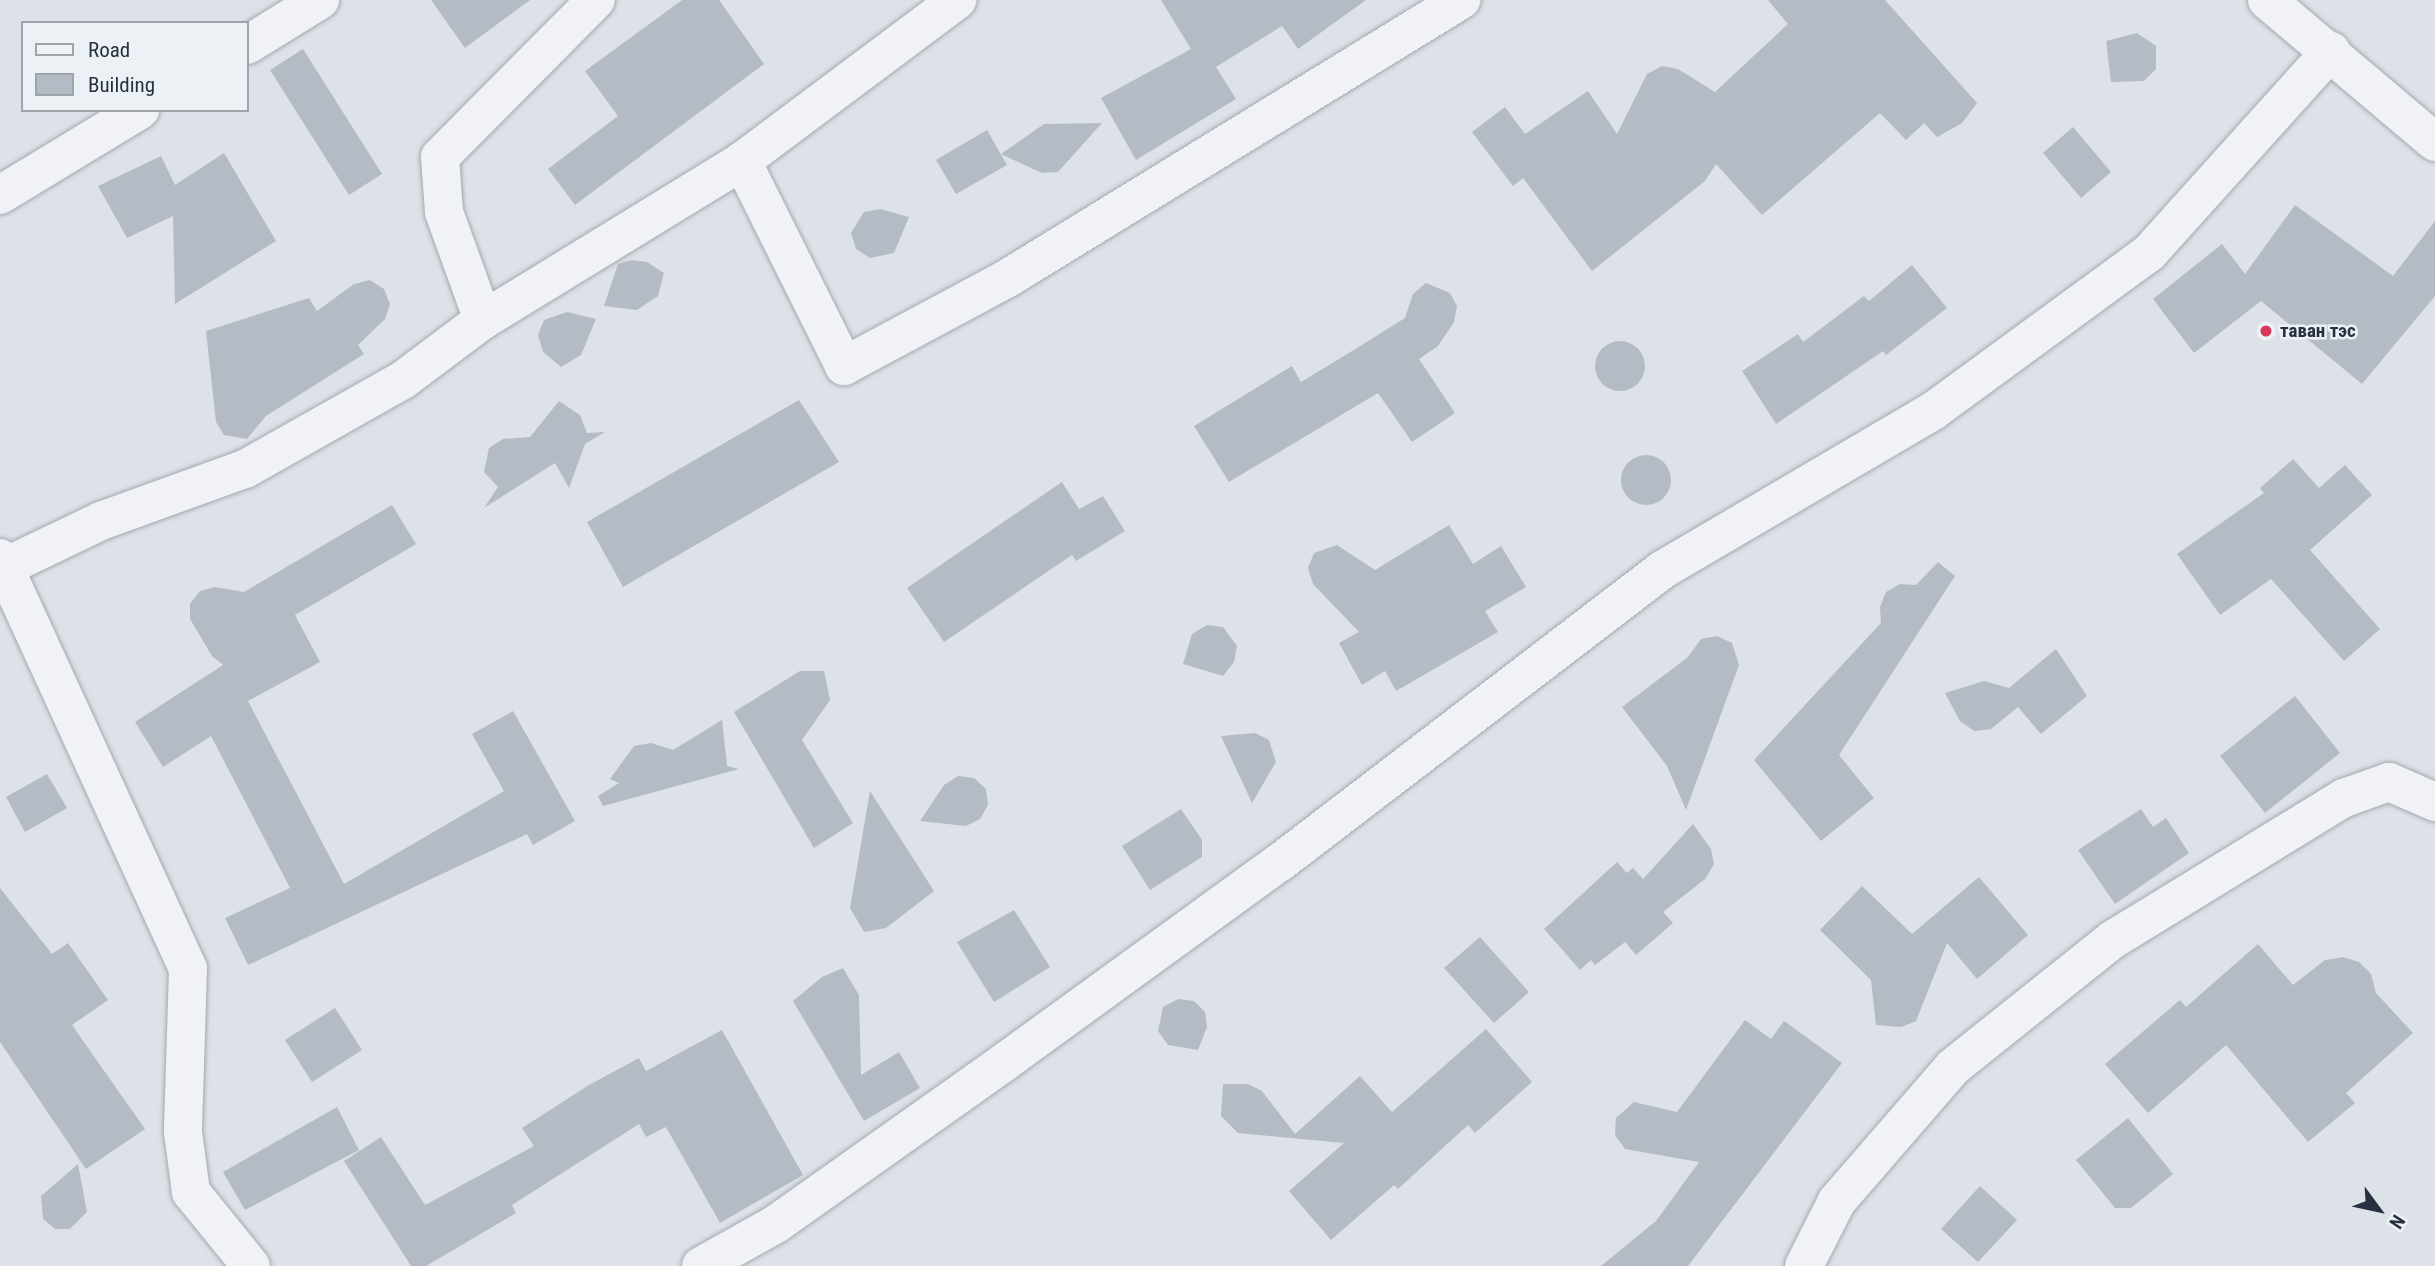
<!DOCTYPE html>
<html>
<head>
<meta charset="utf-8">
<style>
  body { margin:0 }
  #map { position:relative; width:2435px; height:1266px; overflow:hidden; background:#dde2e8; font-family:"Roboto Condensed",sans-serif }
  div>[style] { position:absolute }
  .building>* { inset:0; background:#b4bbc5 }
  .round { border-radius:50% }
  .roads { filter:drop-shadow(0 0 2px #a2a9b2) drop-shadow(0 0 2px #a2a9b2) }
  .minor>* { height:38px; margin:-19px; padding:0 19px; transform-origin:19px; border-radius:19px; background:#f0f2f6 }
  .dots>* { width:19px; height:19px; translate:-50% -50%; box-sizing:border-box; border:4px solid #ecf1f5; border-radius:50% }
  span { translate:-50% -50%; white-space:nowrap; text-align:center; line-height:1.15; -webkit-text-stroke:5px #ecf1f5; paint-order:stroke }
  .poi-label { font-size:19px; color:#26303f; font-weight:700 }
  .left { translate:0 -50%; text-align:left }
  .legend { position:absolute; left:21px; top:21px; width:228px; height:91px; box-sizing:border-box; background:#ecf1f5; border:2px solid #9da4ac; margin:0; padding:9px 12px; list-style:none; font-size:21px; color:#26303f }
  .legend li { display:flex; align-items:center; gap:14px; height:35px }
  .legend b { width:35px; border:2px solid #9da4ac }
  .north { position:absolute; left:2344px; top:1175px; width:70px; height:70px; -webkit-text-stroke:5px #ecf1f5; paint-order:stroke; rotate:123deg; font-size:19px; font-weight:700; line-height:28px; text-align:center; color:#26303f }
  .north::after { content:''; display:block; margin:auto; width:24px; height:32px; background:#26303f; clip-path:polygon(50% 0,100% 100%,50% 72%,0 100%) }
</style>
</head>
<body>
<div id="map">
  <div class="building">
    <i style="clip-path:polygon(431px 0,530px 0,465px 48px)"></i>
    <i style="clip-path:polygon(682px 0,719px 0,764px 64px,575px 205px,548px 169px,618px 116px,585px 71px)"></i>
    <i style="clip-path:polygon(1161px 0,1366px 0,1298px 49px,1282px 26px,1216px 67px,1236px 99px,1136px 160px,1101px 98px,1191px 49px)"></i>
    <i style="clip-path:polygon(1768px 0,1885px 0,1977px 103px,1962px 123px,1937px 137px,1924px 123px,1906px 140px,1880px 113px,1762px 215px,1716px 164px,1705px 181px,1592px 271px,1523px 178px,1513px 186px,1472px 132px,1505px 107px,1525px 134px,1588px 91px,1617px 134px,1647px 74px,1662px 66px,1678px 69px,1715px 92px,1788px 24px)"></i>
    <i style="clip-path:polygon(2137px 33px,2156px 46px,2156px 69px,2144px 81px,2111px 82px,2106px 41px)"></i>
    <i style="clip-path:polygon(303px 49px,382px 174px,349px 195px,270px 70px)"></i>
    <i style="clip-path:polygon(1102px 123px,1058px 172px,1042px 173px,1001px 154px,1044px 124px)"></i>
    <i style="clip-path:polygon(2073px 127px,2111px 172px,2081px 198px,2043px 153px)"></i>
    <i style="clip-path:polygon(987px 130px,1007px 165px,956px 194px,936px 160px)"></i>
    <i style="clip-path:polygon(224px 153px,276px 241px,175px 304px,173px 216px,127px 238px,98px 186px,161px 156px,175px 185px)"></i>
    <i style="clip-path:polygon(2295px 205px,2393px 276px,2435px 221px,2435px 296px,2362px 384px,2261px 301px,2194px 353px,2153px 299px,2222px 244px,2245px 274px)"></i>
    <i style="clip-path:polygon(880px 209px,909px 217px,894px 253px,870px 258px,856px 249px,851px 233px,864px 212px)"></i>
    <i style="clip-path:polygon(631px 260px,647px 262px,664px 273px,658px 296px,637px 310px,604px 306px,618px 264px)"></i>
    <i style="clip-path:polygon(1912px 265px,1947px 308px,1886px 355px,1883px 351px,1776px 424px,1742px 371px,1798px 334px,1803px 342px,1864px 296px,1869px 301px)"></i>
    <i style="clip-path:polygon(370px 280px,384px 289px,390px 304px,385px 319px,358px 345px,364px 354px,266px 416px,247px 439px,224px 435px,216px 422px,206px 331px,309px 298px,317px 311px,354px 284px)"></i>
    <i style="clip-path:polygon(1426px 283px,1450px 293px,1457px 306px,1454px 322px,1438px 346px,1419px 359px,1455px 413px,1412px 442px,1378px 393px,1229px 482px,1194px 426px,1292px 366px,1301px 382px,1357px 348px,1405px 318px,1413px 294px)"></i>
    <i style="clip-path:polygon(567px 312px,596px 319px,581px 355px,561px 367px,543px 352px,538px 335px,544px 320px)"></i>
    <i class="round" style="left:1595px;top:341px;width:50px;height:50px"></i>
    <i style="clip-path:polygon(799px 400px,839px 462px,623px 587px,587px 522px)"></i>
    <i style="clip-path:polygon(559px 401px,580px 415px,587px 433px,605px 432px,585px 444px,569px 488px,555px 463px,484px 508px,498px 487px,484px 472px,489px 448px,503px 439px,530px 437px)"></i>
    <i class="round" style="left:1621px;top:455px;width:50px;height:50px"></i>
    <i style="clip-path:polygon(2293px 459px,2319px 488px,2345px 465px,2372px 495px,2310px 550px,2380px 629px,2344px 661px,2271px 579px,2220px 615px,2177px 554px,2264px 493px,2260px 488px)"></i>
    <i style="clip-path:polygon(1062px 482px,1079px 509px,1103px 496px,1125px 531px,1076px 561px,1072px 555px,944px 642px,907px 588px)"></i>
    <i style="clip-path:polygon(392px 505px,416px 544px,295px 615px,320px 662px,248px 701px,344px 884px,504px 791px,472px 734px,513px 711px,575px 821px,533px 845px,527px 834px,248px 965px,225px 918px,290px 888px,211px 736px,163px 767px,135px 722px,223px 665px,212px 656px,190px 619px,190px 604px,200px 591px,215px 587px,244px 592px)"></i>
    <i style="clip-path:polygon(1449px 525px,1473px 564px,1501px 546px,1526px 587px,1485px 611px,1498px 632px,1396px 691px,1385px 671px,1362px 685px,1339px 643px,1359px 632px,1313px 584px,1308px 568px,1314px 553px,1337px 545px,1375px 570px)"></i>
    <i style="clip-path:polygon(1938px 562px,1955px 576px,1839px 755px,1874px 798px,1821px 841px,1754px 760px,1881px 623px,1880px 607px,1886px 592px,1900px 584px,1916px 585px)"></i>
    <i style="clip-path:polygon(1207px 625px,1223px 627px,1237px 646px,1234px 662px,1223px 676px,1183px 664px,1192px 634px)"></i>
    <i style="clip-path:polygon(1717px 636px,1732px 643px,1739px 665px,1686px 810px,1667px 766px,1622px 707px,1688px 657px,1701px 639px)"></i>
    <i style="clip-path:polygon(2056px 649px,2087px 696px,2041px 734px,2018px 707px,1991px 729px,1974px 731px,1960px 721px,1945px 693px,1984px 681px,2009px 688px)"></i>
    <i style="clip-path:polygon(800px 671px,824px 671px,830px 700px,802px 740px,853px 823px,814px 848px,734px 712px)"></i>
    <i style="clip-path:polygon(2295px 696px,2340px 753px,2265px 813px,2220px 756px)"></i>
    <i style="clip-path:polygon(722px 720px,727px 766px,739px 769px,603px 806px,598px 796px,619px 783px,610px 779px,634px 746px,651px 743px,673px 750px)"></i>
    <i style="clip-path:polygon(1255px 733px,1269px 740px,1276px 762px,1252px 803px,1221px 736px)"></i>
    <i style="clip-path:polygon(47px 774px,67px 808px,25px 832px,6px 797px)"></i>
    <i style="clip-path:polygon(958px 776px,974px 778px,986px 789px,988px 805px,980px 819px,966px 826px,920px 821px,944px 785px)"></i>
    <i style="clip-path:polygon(870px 791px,934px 891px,886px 928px,864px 932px,850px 908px)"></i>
    <i style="clip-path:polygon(1181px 809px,1202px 840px,1202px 857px,1150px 890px,1122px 846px)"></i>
    <i style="clip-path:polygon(2141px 809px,2153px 827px,2166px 818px,2189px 853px,2115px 904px,2078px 850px)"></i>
    <i style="clip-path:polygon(1693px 824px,1711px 849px,1714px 864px,1705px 879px,1663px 912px,1673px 923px,1636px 955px,1625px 942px,1595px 965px,1591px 960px,1580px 970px,1544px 929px,1617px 862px,1627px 873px,1633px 868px,1643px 879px)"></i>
    <i style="clip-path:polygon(1979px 877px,2028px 935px,1977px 979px,1947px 943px,1916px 1021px,1901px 1027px,1876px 1025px,1871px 980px,1820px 930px,1862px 886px,1912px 934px)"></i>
    <i style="clip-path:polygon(0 888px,52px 954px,68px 943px,108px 1000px,72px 1025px,145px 1129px,86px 1169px,0 1042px)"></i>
    <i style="clip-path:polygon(1014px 910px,1050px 967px,994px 1002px,957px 942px)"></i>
    <i style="clip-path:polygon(1480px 937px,1529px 992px,1494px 1023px,1444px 968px)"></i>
    <i style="clip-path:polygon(2258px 944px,2293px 985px,2325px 960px,2343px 957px,2359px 962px,2371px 974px,2376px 993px,2413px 1033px,2346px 1093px,2355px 1103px,2308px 1142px,2226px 1045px,2148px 1113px,2105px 1064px,2180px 1000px,2186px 1007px)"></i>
    <i style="clip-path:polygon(843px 968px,859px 995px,861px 1075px,899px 1052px,920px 1088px,864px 1121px,793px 1001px,822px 977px)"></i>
    <i style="clip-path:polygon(1178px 999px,1194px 1001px,1205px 1012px,1207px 1027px,1198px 1050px,1168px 1045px,1158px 1031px,1163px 1007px)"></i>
    <i style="clip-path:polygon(335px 1008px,362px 1050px,312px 1082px,285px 1040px)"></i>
    <i style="clip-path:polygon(1745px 1020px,1771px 1039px,1784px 1021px,1842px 1063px,1688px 1266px,1601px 1266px,1656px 1221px,1699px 1162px,1625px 1149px,1615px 1135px,1616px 1118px,1634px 1102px,1677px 1112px)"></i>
    <i style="clip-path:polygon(1486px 1029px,1532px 1082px,1475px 1133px,1468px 1125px,1398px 1189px,1394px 1185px,1331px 1240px,1289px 1191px,1344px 1143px,1238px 1133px,1221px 1116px,1223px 1084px,1248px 1084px,1262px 1091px,1295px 1134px,1360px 1076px,1392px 1112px)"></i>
    <i style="clip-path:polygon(722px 1030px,803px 1175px,720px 1223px,666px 1127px,646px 1137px,639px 1124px,512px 1205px,516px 1213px,426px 1266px,411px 1266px,344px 1161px,381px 1137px,425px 1205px,534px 1146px,522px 1128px,589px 1085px,639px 1058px,646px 1071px)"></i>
    <i style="clip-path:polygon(337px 1107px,359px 1150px,245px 1210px,223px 1172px)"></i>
    <i style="clip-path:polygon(2128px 1118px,2173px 1174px,2131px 1208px,2115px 1208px,2076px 1160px)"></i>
    <i style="clip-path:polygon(78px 1164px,87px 1212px,70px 1229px,55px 1229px,43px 1219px,41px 1196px)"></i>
    <i style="clip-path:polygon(1980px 1186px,2017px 1220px,1978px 1262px,1941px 1229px)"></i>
  </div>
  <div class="roads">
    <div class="minor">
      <i style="left:2267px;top:0;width:220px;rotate:40.2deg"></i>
      <i style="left:247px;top:45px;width:86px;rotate:-31.7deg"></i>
      <i style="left:742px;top:161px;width:229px;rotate:63.5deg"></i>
      <i style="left:844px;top:366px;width:186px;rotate:-28.2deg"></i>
      <i style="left:1008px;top:278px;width:532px;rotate:-31.54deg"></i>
      <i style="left:0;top:195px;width:164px;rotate:-31.3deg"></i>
      <i style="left:483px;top:320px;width:115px;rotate:-109.9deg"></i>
      <i style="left:444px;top:212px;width:55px;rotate:-94.2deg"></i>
      <i style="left:440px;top:157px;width:221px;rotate:-45.2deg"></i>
      <i style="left:0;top:558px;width:452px;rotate:65.4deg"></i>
      <i style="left:188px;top:969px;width:163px;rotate:91.8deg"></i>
      <i style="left:183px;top:1132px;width:61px;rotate:82.4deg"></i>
      <i style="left:191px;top:1192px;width:95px;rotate:51deg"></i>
      <i style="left:5px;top:567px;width:106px;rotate:-25.6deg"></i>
      <i style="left:101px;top:521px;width:153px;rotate:-19.9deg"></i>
      <i style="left:245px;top:469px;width:181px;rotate:-29.4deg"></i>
      <i style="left:403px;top:380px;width:100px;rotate:-36.9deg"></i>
      <i style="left:483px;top:320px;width:304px;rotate:-31.5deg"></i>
      <i style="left:742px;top:161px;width:269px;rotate:-36.8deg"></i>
      <i style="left:701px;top:1266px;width:86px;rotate:-29.2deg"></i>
      <i style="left:776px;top:1224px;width:282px;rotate:-35.3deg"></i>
      <i style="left:1006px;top:1061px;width:337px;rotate:-36deg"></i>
      <i style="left:1279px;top:863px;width:482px;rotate:-37.4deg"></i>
      <i style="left:1662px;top:570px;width:314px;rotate:-30.4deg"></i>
      <i style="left:1933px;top:411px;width:268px;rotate:-36.2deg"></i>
      <i style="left:2149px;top:253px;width:272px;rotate:-48deg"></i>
      <i style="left:1804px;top:1266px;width:73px;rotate:-63.1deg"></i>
      <i style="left:1837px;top:1201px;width:177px;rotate:-49.1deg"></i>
      <i style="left:1953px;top:1067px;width:203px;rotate:-38.6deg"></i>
      <i style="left:2112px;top:940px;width:272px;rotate:-31.5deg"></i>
      <i style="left:2344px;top:798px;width:48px;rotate:-19.6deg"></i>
      <i style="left:2389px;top:782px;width:50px;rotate:23.5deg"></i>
    </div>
  </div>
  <div class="dots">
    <i style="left:2266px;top:331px;background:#d63959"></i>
  </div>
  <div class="poi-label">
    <span class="left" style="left:2280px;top:331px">таван тэс</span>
  </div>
  <ul class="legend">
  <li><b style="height:9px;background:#f0f2f6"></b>Road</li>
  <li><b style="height:19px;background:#b4bbc5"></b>Building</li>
  </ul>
  <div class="north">N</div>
</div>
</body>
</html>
